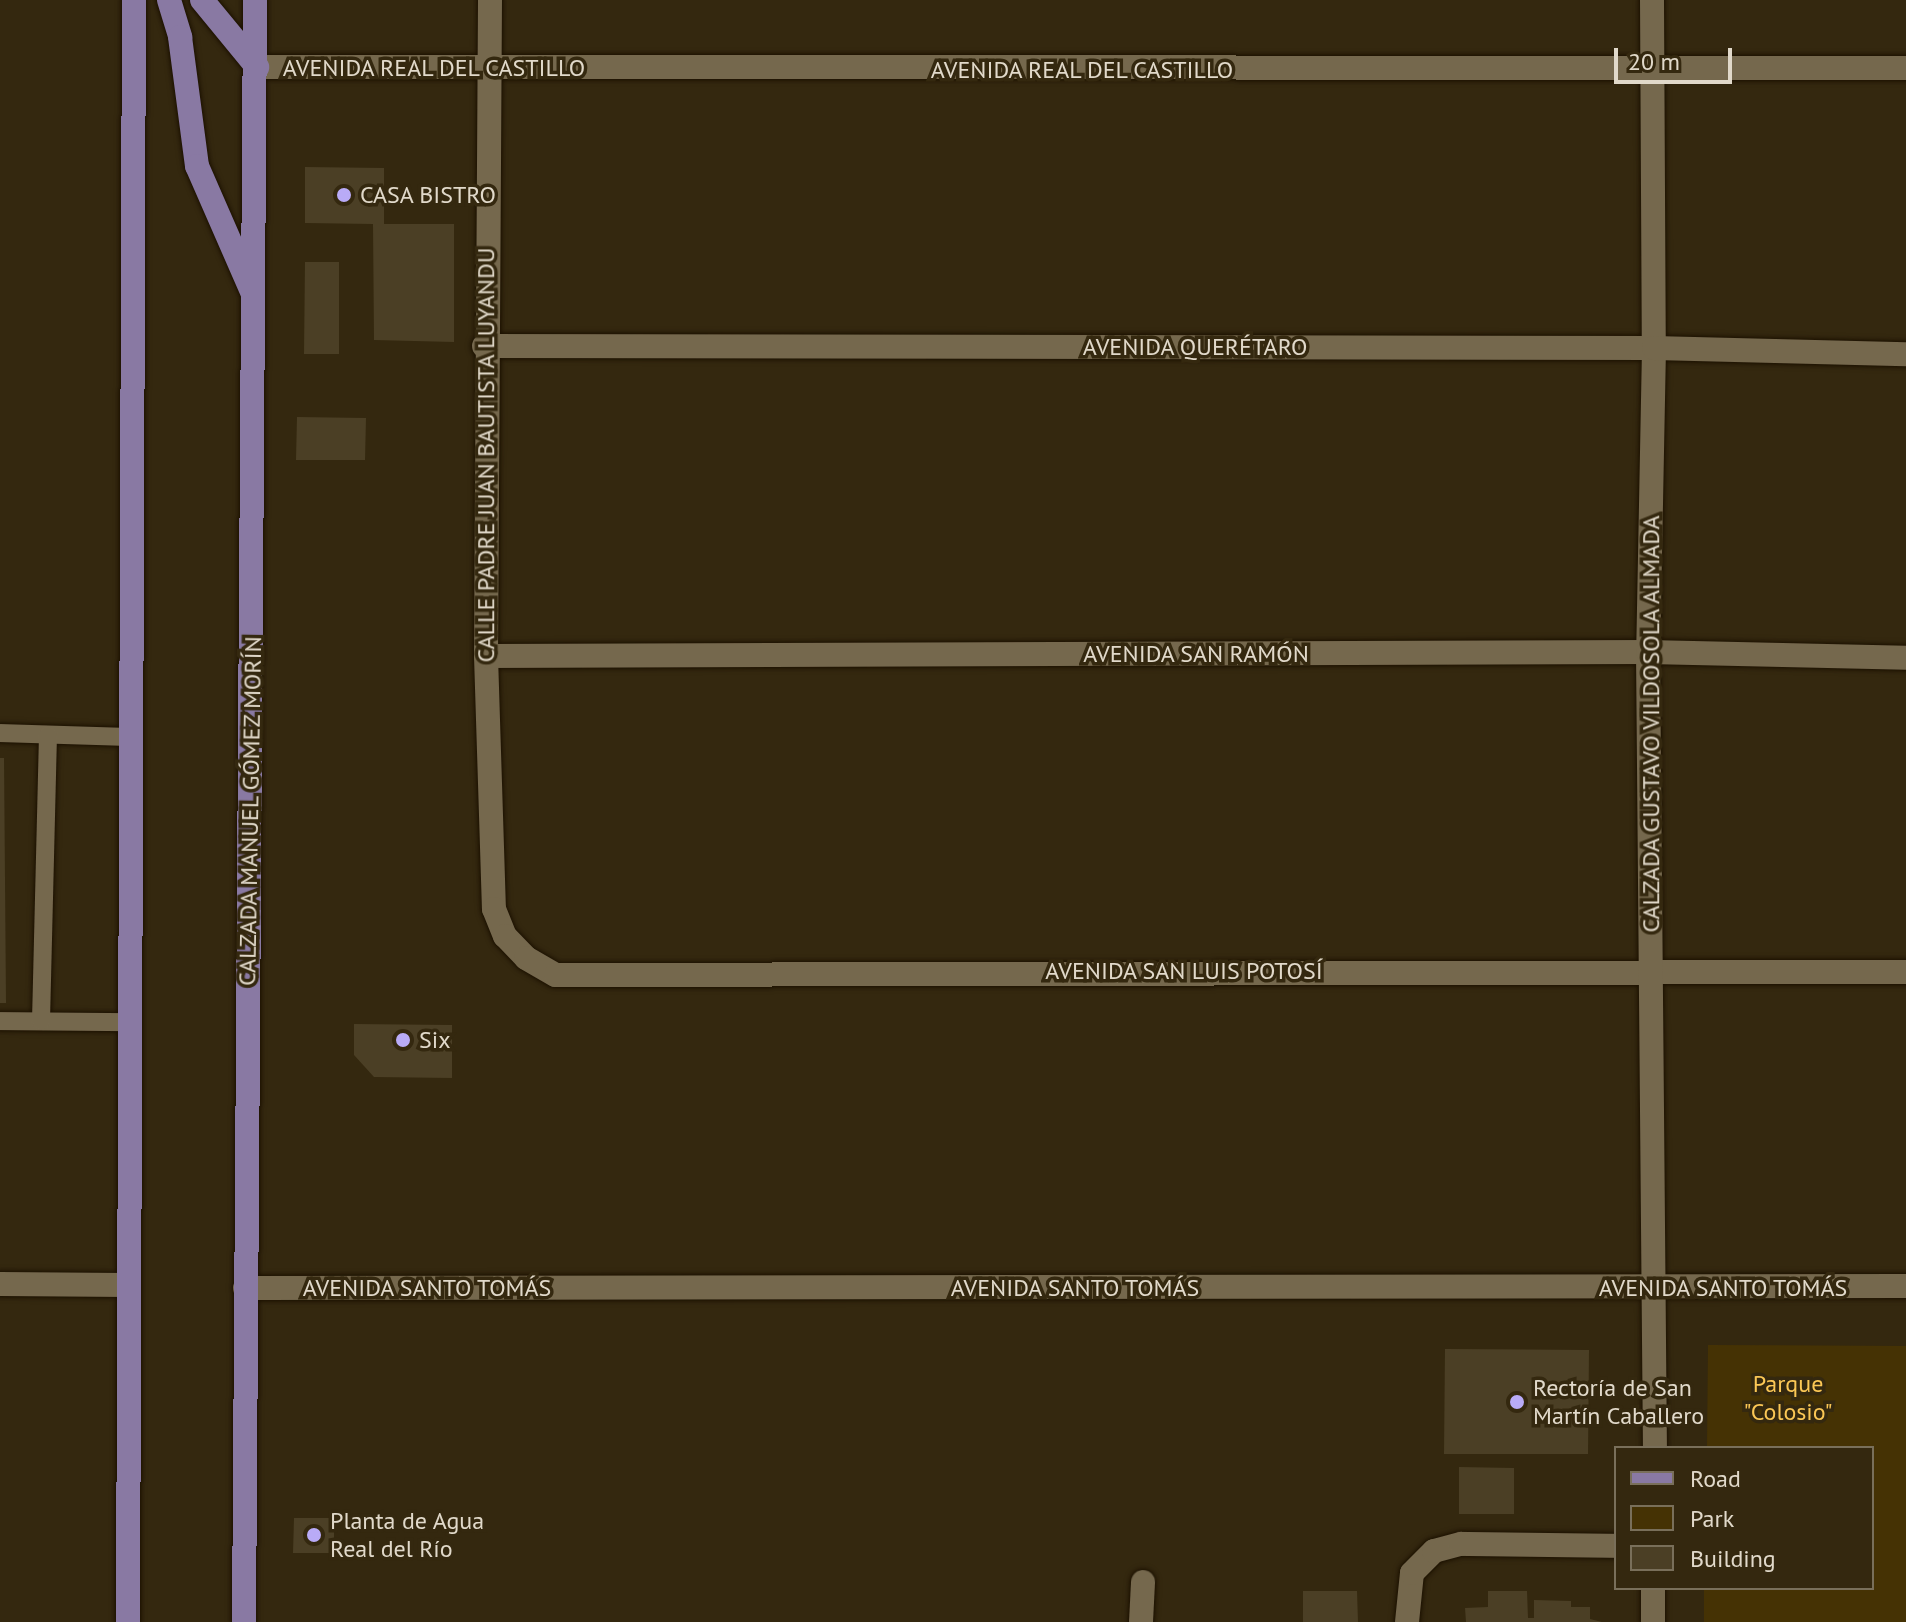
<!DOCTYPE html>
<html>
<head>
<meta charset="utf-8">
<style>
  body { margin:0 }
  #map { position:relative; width:1906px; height:1622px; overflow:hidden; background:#34280f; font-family:"PT Sans",sans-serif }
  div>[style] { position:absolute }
  .green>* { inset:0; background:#453204 }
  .building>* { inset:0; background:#4b3f25 }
  .roads { filter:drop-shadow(0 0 2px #1c1100) drop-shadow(0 0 2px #1c1100) }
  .service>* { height:18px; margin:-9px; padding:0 9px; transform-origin:9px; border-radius:9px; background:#75684d }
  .minor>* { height:24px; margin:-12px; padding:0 12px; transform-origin:12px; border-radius:12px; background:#75684d }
  .primary>* { height:24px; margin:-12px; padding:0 12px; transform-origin:12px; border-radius:12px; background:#8979a3 }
  .dots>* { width:22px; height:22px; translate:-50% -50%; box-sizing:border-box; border:4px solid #34280f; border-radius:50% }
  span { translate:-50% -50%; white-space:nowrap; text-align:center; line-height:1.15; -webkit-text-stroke:7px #34280f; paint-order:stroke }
  .street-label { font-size:24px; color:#e1d9ca }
  .poi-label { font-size:24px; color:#e1d9ca }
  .left { translate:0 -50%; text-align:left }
  .park-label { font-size:24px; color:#fbc755 }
  .legend { position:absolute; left:1614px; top:1446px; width:260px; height:144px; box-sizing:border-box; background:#34280f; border:2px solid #796f5a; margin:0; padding:10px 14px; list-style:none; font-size:24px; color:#e1d9ca }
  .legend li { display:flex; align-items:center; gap:16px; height:40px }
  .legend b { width:40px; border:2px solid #796f5a }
  .scale { position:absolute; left:1614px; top:48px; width:118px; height:36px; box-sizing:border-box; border:4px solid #e1d9ca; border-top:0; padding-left:10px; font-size:24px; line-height:28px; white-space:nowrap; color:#e1d9ca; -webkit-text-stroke:6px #34280f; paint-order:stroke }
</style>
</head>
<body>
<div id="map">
  <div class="green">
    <i style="clip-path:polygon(1708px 1345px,1906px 1346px,1906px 1622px,1704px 1622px,1704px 1588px,1872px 1588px,1872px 1448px,1707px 1448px)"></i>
  </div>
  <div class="building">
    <i style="clip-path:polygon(305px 167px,384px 168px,384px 224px,454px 224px,454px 342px,374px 340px,373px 224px,305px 223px)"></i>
    <i style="clip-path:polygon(305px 262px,339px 262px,339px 354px,304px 354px)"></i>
    <i style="clip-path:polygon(297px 417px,366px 418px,365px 460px,296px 460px)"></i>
    <i style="clip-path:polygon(0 758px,4px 758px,6px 1003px,0 1003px)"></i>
    <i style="clip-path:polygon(354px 1024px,452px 1025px,452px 1078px,374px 1077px,354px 1055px)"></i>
    <i style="clip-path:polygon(1445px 1349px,1589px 1350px,1588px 1454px,1444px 1454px)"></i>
    <i style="clip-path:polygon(1459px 1467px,1514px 1468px,1514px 1514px,1459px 1514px)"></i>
    <i style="clip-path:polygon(294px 1518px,334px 1518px,334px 1553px,293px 1553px)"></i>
    <i style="clip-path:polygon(1303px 1591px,1357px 1591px,1358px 1622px,1303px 1622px)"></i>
    <i style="clip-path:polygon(1488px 1591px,1527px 1591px,1528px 1618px,1534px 1618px,1534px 1600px,1571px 1601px,1571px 1607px,1590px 1607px,1590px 1619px,1602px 1622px,1466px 1622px,1465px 1608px,1488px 1607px)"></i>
  </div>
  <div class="roads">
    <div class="service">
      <i style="left:0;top:733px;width:128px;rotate:1.8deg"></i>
      <i style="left:0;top:1021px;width:127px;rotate:0.5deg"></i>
      <i style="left:41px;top:1021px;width:286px;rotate:-88.6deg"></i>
    </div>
    <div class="minor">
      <i style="left:490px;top:0;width:656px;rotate:90.35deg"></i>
      <i style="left:486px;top:656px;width:253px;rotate:88.2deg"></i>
      <i style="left:494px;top:909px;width:29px;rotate:68deg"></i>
      <i style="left:505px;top:936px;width:30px;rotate:46deg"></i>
      <i style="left:526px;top:958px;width:34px;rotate:30deg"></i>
      <i style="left:556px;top:975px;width:1350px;rotate:-0.13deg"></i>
      <i style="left:1652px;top:0;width:348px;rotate:89.7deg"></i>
      <i style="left:1654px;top:348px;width:304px;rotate:91.1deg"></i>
      <i style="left:1648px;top:652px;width:796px;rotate:89.5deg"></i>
      <i style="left:257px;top:67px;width:1649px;rotate:0.03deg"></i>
      <i style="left:484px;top:346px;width:1170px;rotate:0.1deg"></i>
      <i style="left:1654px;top:348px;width:252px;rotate:1.4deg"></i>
      <i style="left:486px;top:656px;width:1162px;rotate:-0.2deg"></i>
      <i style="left:1648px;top:652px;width:258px;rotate:1.3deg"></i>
      <i style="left:0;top:1284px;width:126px;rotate:0.5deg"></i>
      <i style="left:245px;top:1288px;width:1661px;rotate:-0.07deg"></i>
      <i style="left:1141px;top:1622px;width:40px;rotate:-87.1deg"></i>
      <i style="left:1407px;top:1622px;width:49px;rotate:-84.2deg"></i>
      <i style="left:1412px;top:1573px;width:31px;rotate:-45deg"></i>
      <i style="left:1434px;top:1551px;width:28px;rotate:-15deg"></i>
      <i style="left:1461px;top:1544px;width:155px;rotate:0.7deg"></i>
      <i style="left:1653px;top:1622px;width:34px;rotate:-90deg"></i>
    </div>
    <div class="primary">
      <i style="left:169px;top:0;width:39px;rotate:73deg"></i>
      <i style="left:180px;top:37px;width:130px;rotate:82.5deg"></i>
      <i style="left:197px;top:166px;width:137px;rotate:66.4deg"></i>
      <i style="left:202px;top:0;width:87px;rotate:50.6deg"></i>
      <i style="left:128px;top:1622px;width:1622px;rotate:-89.79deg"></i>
      <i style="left:244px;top:1622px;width:1622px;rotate:-89.61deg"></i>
    </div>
  </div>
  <div class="dots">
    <i style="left:344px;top:195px;background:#b9abf7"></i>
    <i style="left:403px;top:1040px;background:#b9abf7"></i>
    <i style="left:1517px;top:1402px;background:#b9abf7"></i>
    <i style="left:314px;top:1535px;background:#b9abf7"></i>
  </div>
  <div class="street-label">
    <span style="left:434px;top:68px">AVENIDA REAL DEL CASTILLO</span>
    <span style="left:1082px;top:70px">AVENIDA REAL DEL CASTILLO</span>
    <span style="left:1195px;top:347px">AVENIDA QUERÉTARO</span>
    <span style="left:486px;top:455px;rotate:-90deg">CALLE PADRE JUAN BAUTISTA LUYANDU</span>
    <span style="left:1196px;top:654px">AVENIDA SAN RAMÓN</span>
    <span style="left:1651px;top:724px;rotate:-90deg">CALZADA GUSTAVO VILDOSOLA ALMADA</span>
    <span style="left:250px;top:811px;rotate:-89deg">CALZADA MANUEL GÓMEZ MORÍN</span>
    <span style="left:1184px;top:971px">AVENIDA SAN LUIS POTOSÍ</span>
    <span style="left:427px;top:1288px">AVENIDA SANTO TOMÁS</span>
    <span style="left:1075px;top:1288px">AVENIDA SANTO TOMÁS</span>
    <span style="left:1723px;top:1288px">AVENIDA SANTO TOMÁS</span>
  </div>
  <div class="poi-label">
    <span class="left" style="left:360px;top:195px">CASA BISTRO</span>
    <span class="left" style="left:419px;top:1040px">Six</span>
    <span class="left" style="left:1533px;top:1402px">Rectoría de San<br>Martín Caballero</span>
    <span class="left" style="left:330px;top:1535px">Planta de Agua<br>Real del Río</span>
  </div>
  <div class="park-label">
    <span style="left:1788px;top:1398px">Parque<br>"Colosio"</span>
  </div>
  <ul class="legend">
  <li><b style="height:10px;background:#8979a3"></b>Road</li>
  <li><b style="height:22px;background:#453204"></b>Park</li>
  <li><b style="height:22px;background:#4b3f25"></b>Building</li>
  </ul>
  <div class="scale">20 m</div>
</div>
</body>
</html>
